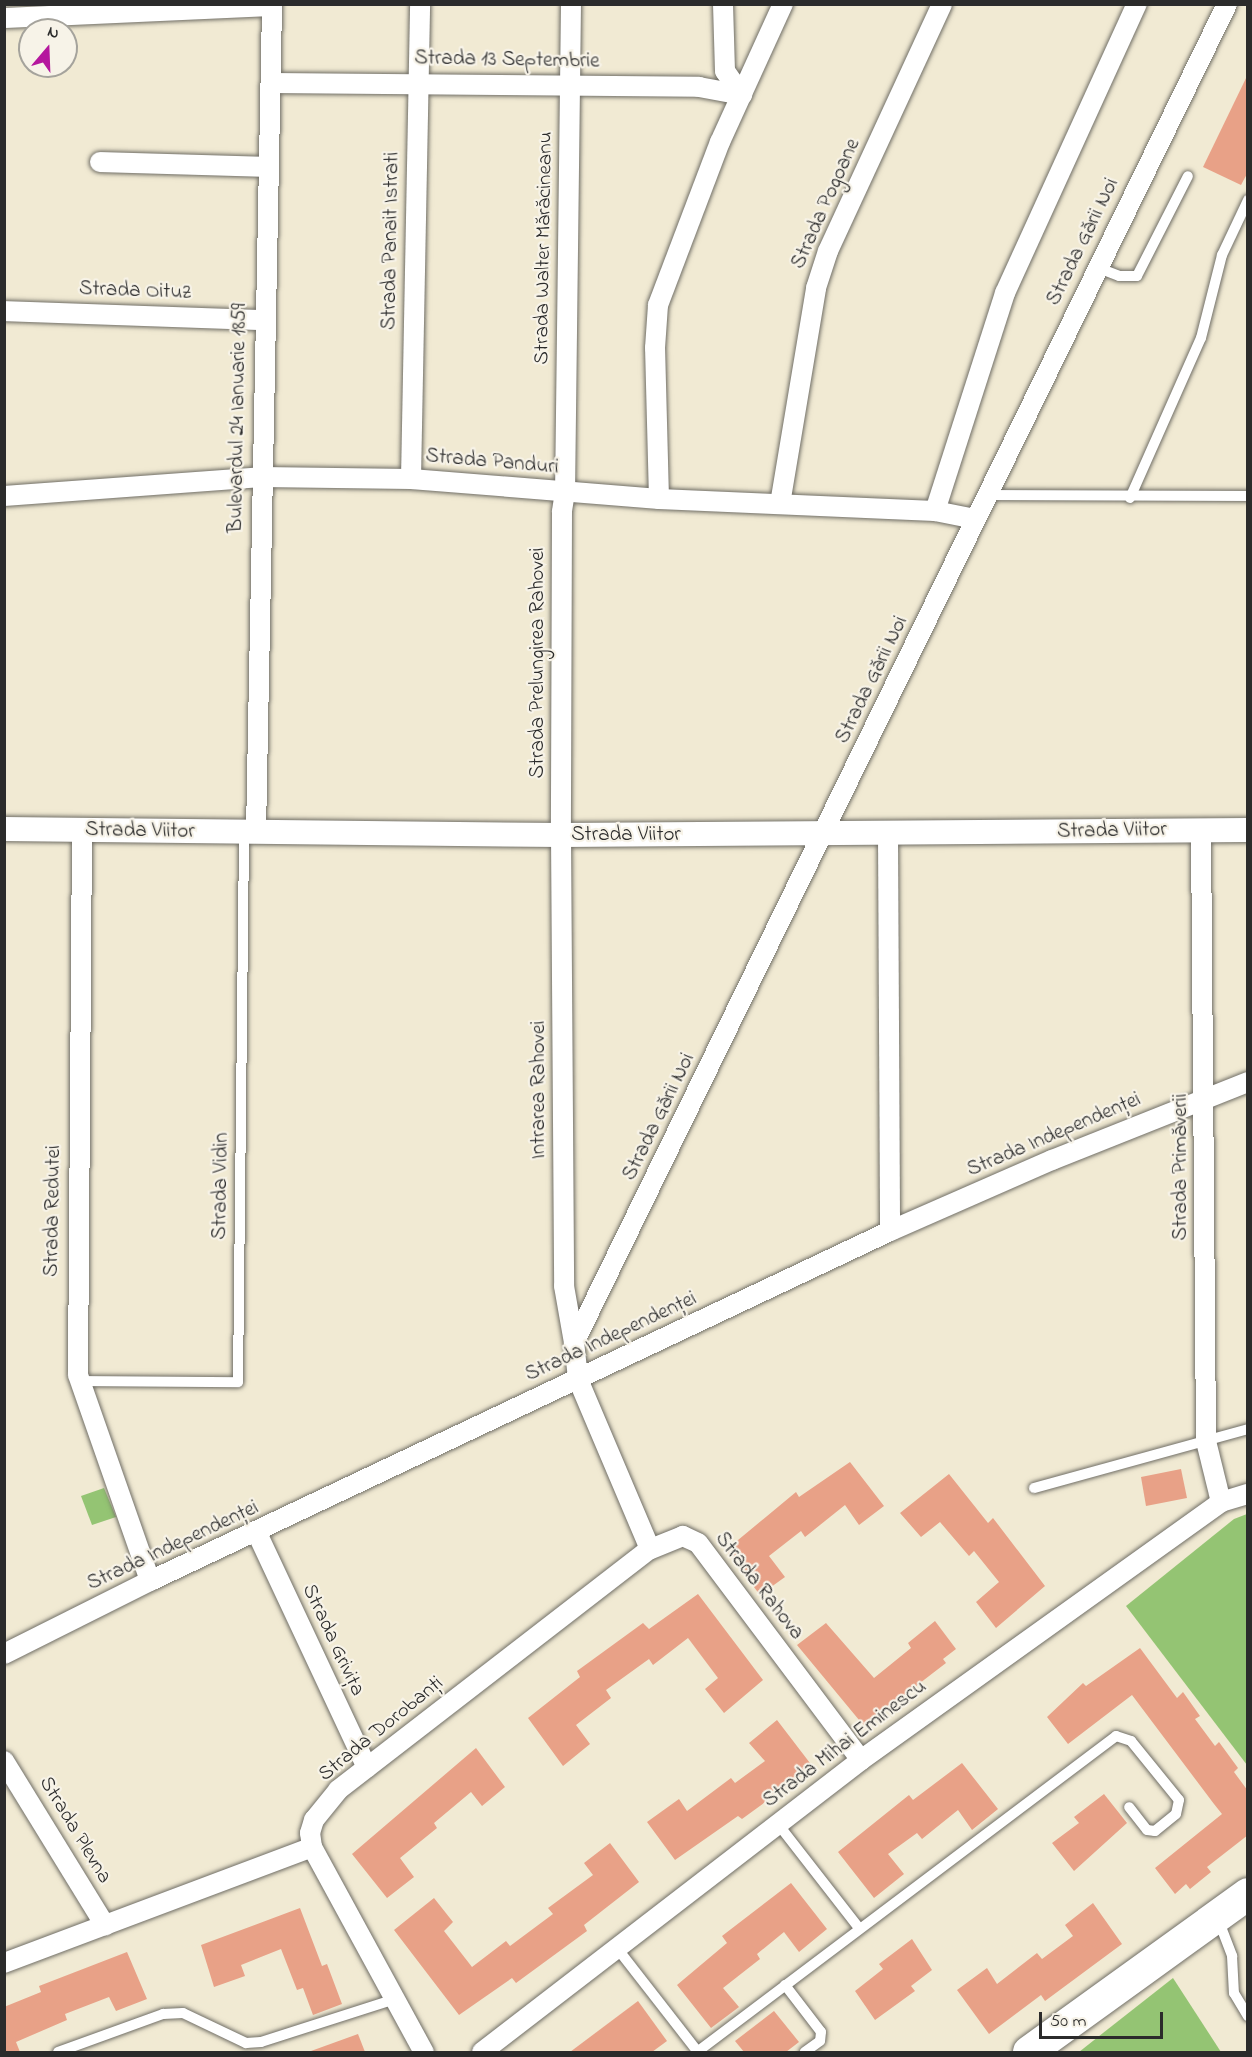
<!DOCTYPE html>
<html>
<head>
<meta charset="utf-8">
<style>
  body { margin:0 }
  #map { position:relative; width:1252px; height:2057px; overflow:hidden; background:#f1ead3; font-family:"Indie Flower",sans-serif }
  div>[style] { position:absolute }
  .green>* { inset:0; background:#94c473 }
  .building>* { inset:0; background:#e8a187 }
  .roads { filter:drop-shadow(0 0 2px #706e66) drop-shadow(0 0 2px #706e66) }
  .service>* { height:10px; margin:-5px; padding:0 5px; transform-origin:5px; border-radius:5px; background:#fff }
  .minor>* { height:20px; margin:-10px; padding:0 10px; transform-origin:10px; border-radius:10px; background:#fff }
  .tertiary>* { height:24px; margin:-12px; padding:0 12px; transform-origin:12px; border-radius:12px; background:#fff }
  .primary>* { height:32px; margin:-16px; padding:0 16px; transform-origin:16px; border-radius:16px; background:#fff }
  span { translate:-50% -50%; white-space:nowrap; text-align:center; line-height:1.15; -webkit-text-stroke:4.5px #f7f3e8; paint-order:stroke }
  .street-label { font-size:21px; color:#2b2b2b }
  .frame { position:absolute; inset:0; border:6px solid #2b2b2b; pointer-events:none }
  .north { position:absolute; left:18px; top:18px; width:60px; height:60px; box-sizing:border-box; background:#f7f3e8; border:2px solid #a5a39c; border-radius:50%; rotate:19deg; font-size:16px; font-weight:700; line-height:24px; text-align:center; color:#2b2b2b }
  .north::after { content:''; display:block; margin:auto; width:21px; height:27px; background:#b5179e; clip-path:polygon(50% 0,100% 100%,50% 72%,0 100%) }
  .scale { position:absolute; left:1039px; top:2012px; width:124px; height:27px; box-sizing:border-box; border:3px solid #2b2b2b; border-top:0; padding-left:8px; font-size:18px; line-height:21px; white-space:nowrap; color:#2b2b2b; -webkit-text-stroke:4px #f7f3e8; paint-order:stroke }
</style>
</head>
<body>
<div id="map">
  <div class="green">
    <i style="clip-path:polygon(104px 1488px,116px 1517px,92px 1525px,81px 1496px)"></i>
    <i style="clip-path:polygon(1247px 1514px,1247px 1765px,1126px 1606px,1234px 1519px)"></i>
    <i style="clip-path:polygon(1173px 1978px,1221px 2052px,1079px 2052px,1103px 2033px)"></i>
  </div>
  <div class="building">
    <i style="clip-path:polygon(1248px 74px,1248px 172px,1241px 185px,1203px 167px)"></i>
    <i style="clip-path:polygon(850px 1462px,884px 1506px,859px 1525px,845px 1505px,805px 1537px,801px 1531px,769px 1556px,785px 1577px,760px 1595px,726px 1550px,796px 1492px,799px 1497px)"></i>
    <i style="clip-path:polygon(1181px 1469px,1187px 1498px,1146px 1506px,1141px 1477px)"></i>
    <i style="clip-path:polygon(949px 1474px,988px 1523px,993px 1518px,1045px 1586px,996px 1628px,976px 1602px,999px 1582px,974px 1551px,969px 1556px,940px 1522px,921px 1537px,900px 1513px)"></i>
    <i style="clip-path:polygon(698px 1594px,763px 1680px,724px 1713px,705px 1689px,718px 1678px,688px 1638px,653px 1665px,649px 1659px,606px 1690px,611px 1698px,576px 1725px,590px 1744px,563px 1766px,528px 1718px,580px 1677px,577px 1671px,643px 1623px,649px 1629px)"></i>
    <i style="clip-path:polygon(935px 1621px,956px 1649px,943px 1659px,946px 1663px,864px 1726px,797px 1645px,826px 1623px,874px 1678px,911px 1648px,908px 1643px)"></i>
    <i style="clip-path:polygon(1140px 1648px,1177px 1698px,1183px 1692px,1200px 1716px,1195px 1719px,1215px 1746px,1219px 1742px,1238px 1768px,1234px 1772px,1248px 1791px,1248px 1835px,1207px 1867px,1211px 1872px,1190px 1889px,1186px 1884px,1175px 1894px,1155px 1868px,1222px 1814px,1214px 1804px,1132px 1695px,1068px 1744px,1047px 1717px,1083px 1683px,1086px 1686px)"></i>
    <i style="clip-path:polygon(777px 1720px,813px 1767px,742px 1819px,738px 1816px,675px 1860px,647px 1822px,679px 1799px,687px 1811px,731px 1778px,735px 1783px,765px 1761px,749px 1743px)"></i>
    <i style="clip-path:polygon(476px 1748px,505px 1787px,482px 1806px,471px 1792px,434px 1823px,437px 1828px,400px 1858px,414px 1877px,387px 1898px,352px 1854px)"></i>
    <i style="clip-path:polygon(962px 1763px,998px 1809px,972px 1830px,958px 1810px,922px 1839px,917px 1833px,888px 1854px,904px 1874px,874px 1898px,838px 1852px,909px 1795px,913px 1800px)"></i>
    <i style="clip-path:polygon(1104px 1794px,1127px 1823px,1074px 1871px,1052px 1843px,1079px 1823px,1074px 1817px)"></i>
    <i style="clip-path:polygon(610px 1843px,639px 1882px,584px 1925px,587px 1931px,516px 1983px,512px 1978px,459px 2015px,394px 1930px,434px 1898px,453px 1922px,444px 1931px,472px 1967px,506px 1941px,510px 1946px,553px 1914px,548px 1908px,593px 1875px,584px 1863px)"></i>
    <i style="clip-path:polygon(791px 1883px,827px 1929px,799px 1952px,784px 1932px,757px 1954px,760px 1959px,723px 1988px,739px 2007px,711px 2028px,677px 1985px,727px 1943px,722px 1936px)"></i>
    <i style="clip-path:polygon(1093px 1903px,1122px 1944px,1045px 2001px,1041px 1995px,989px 2034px,957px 1990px,987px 1968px,997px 1984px,1037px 1953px,1042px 1959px,1073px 1936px,1065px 1925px)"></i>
    <i style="clip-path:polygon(300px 1908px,322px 1966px,327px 1964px,342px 2004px,313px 2015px,303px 1988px,297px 1990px,281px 1949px,241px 1965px,245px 1976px,214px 1987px,201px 1945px)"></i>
    <i style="clip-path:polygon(912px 1939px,932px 1970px,911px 1986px,915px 1991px,875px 2020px,855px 1991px,883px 1969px,879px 1964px)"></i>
    <i style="clip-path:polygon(127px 1952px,147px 1999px,116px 2011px,109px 1997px,65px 2014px,67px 2020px,16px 2042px,20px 2052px,4px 2052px,4px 2007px,41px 1992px,39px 1986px)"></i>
    <i style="clip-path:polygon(638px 2001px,667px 2041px,652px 2052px,570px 2052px)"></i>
    <i style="clip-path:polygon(774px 2011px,799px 2042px,786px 2052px,744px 2052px,735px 2041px)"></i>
    <i style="clip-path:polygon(358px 2034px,365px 2052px,311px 2052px,311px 2051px)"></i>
  </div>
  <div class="roads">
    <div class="service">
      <i style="left:1096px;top:267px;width:25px;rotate:21deg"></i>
      <i style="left:1119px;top:276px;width:18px"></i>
      <i style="left:1137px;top:276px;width:112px;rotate:-63deg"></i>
      <i style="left:987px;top:495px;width:261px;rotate:0.2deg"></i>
      <i style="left:1130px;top:498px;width:175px;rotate:-66.1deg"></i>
      <i style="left:1201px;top:338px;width:86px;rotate:-75.8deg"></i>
      <i style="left:1222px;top:255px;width:61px;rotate:-64.7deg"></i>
      <i style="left:80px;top:1381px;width:158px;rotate:0.4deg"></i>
      <i style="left:238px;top:1382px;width:550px;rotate:-89.37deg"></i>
      <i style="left:1034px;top:1488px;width:222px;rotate:-15.4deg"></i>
      <i style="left:778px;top:1824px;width:132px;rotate:52.1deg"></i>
      <i style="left:1218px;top:1919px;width:40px;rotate:69deg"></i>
      <i style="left:1232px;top:1956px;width:37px;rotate:87deg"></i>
      <i style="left:1234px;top:1993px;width:27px;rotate:59deg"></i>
      <i style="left:617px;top:1948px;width:132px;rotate:52.1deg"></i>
      <i style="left:785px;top:1985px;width:59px;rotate:52.5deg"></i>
      <i style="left:821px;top:2032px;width:9px;rotate:96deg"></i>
      <i style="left:820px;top:2041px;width:19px;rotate:144deg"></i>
      <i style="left:58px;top:2052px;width:112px;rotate:-19.9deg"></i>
      <i style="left:163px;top:2014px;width:20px;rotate:-3deg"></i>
      <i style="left:183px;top:2013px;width:70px;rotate:25.5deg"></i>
      <i style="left:246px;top:2043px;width:15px;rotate:-4deg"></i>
      <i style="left:261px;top:2042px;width:141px;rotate:-17.8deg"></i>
      <i style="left:697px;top:2052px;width:525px;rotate:-37.02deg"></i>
      <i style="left:1116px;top:1736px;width:16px;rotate:18deg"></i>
      <i style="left:1131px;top:1741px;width:76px;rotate:50.9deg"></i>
      <i style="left:1179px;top:1800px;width:14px;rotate:102deg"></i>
      <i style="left:1176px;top:1814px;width:27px;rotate:141deg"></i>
      <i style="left:1155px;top:1831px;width:8px;rotate:-173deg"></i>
      <i style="left:1147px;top:1830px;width:29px;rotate:-128deg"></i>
    </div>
    <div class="minor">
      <i style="left:571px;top:4px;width:488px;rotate:90.7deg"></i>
      <i style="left:565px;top:492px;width:20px;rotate:99deg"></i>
      <i style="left:562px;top:512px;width:323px;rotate:90.2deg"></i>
      <i style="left:561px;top:835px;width:451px;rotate:89.6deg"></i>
      <i style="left:564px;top:1286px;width:58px;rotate:80deg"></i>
      <i style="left:723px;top:4px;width:67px;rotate:88.3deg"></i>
      <i style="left:725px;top:71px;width:29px;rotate:55deg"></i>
      <i style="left:4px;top:18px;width:268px;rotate:-2.6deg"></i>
      <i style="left:271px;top:83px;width:428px;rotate:0.5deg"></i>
      <i style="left:699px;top:87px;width:44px;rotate:10.5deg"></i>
      <i style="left:100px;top:162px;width:169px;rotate:1.7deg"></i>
      <i style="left:4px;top:311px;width:259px;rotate:2deg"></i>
      <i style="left:411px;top:479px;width:475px;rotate:-88.9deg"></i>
      <i style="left:4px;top:496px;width:258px;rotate:-4.2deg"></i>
      <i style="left:261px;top:477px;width:150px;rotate:0.8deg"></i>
      <i style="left:411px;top:479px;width:249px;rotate:4.6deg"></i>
      <i style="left:659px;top:499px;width:276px;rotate:2.5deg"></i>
      <i style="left:935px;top:511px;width:41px;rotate:11.3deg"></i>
      <i style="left:659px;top:499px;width:151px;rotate:-91.5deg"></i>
      <i style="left:655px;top:348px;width:43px;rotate:-86deg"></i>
      <i style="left:658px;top:305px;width:174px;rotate:-69.2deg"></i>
      <i style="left:720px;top:142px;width:152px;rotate:-65.5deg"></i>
      <i style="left:780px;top:504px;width:219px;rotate:-80.5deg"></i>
      <i style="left:816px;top:288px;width:39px;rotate:-72deg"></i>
      <i style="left:828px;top:251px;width:272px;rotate:-65.2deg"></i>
      <i style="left:935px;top:511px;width:229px;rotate:-72.2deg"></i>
      <i style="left:1005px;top:293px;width:318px;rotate:-65.5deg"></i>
      <i style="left:82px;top:830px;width:545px;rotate:90.42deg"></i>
      <i style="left:78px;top:1375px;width:218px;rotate:70.7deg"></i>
      <i style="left:1201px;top:830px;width:611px;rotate:89.53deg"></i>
      <i style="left:1206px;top:1441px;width:63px;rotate:76.2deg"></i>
      <i style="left:256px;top:832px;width:828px;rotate:-88.89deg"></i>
      <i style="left:888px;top:834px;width:397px;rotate:89.7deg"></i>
      <i style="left:257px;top:1533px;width:259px;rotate:64.9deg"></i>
      <i style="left:4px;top:1654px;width:163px;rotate:-26.6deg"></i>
      <i style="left:150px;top:1581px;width:819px;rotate:-25.31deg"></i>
      <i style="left:890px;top:1231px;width:177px;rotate:-23.7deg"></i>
      <i style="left:1052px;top:1160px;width:211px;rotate:-21.7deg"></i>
      <i style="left:861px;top:1760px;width:271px;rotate:-126.9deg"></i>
      <i style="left:698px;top:1543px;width:17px;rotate:-155deg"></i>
      <i style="left:683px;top:1536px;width:35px;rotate:158deg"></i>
      <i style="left:650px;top:1549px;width:185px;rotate:-113deg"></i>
      <i style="left:578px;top:1379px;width:36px;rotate:-96deg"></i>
      <i style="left:574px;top:1343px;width:1490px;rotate:-64deg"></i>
      <i style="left:4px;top:1761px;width:193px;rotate:58.4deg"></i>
      <i style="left:312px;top:1847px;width:234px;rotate:61.4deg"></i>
      <i style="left:4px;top:1963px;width:329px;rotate:-20.6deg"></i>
      <i style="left:312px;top:1847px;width:14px;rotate:-98deg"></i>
      <i style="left:310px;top:1833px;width:14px;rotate:-73deg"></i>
      <i style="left:314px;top:1820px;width:38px;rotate:-51deg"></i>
      <i style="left:338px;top:1790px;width:394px;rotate:-37.7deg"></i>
      <i style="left:482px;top:2052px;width:478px;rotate:-37.6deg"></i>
      <i style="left:861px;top:1760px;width:443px;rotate:-35.6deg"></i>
      <i style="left:1221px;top:1502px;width:28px;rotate:-17deg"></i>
    </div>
    <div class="tertiary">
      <i style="left:4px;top:829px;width:557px;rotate:0.62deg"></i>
      <i style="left:561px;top:835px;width:687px;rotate:-0.42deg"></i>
    </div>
    <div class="primary">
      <i style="left:1029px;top:2052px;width:270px;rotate:-35.8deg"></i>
    </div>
  </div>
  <div class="street-label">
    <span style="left:507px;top:60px;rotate:1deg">Strada 13 Septembrie</span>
    <span style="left:826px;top:204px;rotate:-66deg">Strada Pogoane</span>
    <span style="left:391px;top:241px;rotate:-89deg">Strada Panait Istrati</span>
    <span style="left:1083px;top:242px;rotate:-64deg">Strada Gării Noi</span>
    <span style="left:544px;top:248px;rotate:-89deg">Strada Walter Mărăcineanu</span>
    <span style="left:135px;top:291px;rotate:2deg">Strada Oituz</span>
    <span style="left:238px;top:418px;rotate:-89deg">Bulevardul 24 Ianuarie 1859</span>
    <span style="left:492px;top:462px;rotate:5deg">Strada Panduri</span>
    <span style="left:538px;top:663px;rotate:-90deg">Strada Prelungirea Rahovei</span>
    <span style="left:872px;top:680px;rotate:-64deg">Strada Gării Noi</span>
    <span style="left:140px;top:831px;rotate:1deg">Strada Viitor</span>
    <span style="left:1112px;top:831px;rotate:-1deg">Strada Viitor</span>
    <span style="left:626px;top:835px">Strada Viitor</span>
    <span style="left:539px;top:1090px;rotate:-90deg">Intrarea Rahovei</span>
    <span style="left:659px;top:1117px;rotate:-64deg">Strada Gării Noi</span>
    <span style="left:1054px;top:1135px;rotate:-23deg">Strada Independenței</span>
    <span style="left:1181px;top:1167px;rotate:-90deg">Strada Primăverii</span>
    <span style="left:221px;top:1186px;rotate:-89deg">Strada Vidin</span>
    <span style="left:53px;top:1211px;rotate:-89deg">Strada Redutei</span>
    <span style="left:611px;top:1337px;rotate:-25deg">Strada Independenței</span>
    <span style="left:173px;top:1546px;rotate:-25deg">Strada Independenței</span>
    <span style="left:759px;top:1586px;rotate:52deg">Strada Rahova</span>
    <span style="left:333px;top:1640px;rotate:65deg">Strada Grivița</span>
    <span style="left:381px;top:1729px;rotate:-39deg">Strada Dorobanți</span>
    <span style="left:845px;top:1744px;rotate:-37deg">Strada Mihai Eminescu</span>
    <span style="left:75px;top:1830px;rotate:59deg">Strada Plevna</span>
  </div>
  <div class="frame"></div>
  <div class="north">N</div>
  <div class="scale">50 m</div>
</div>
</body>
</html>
